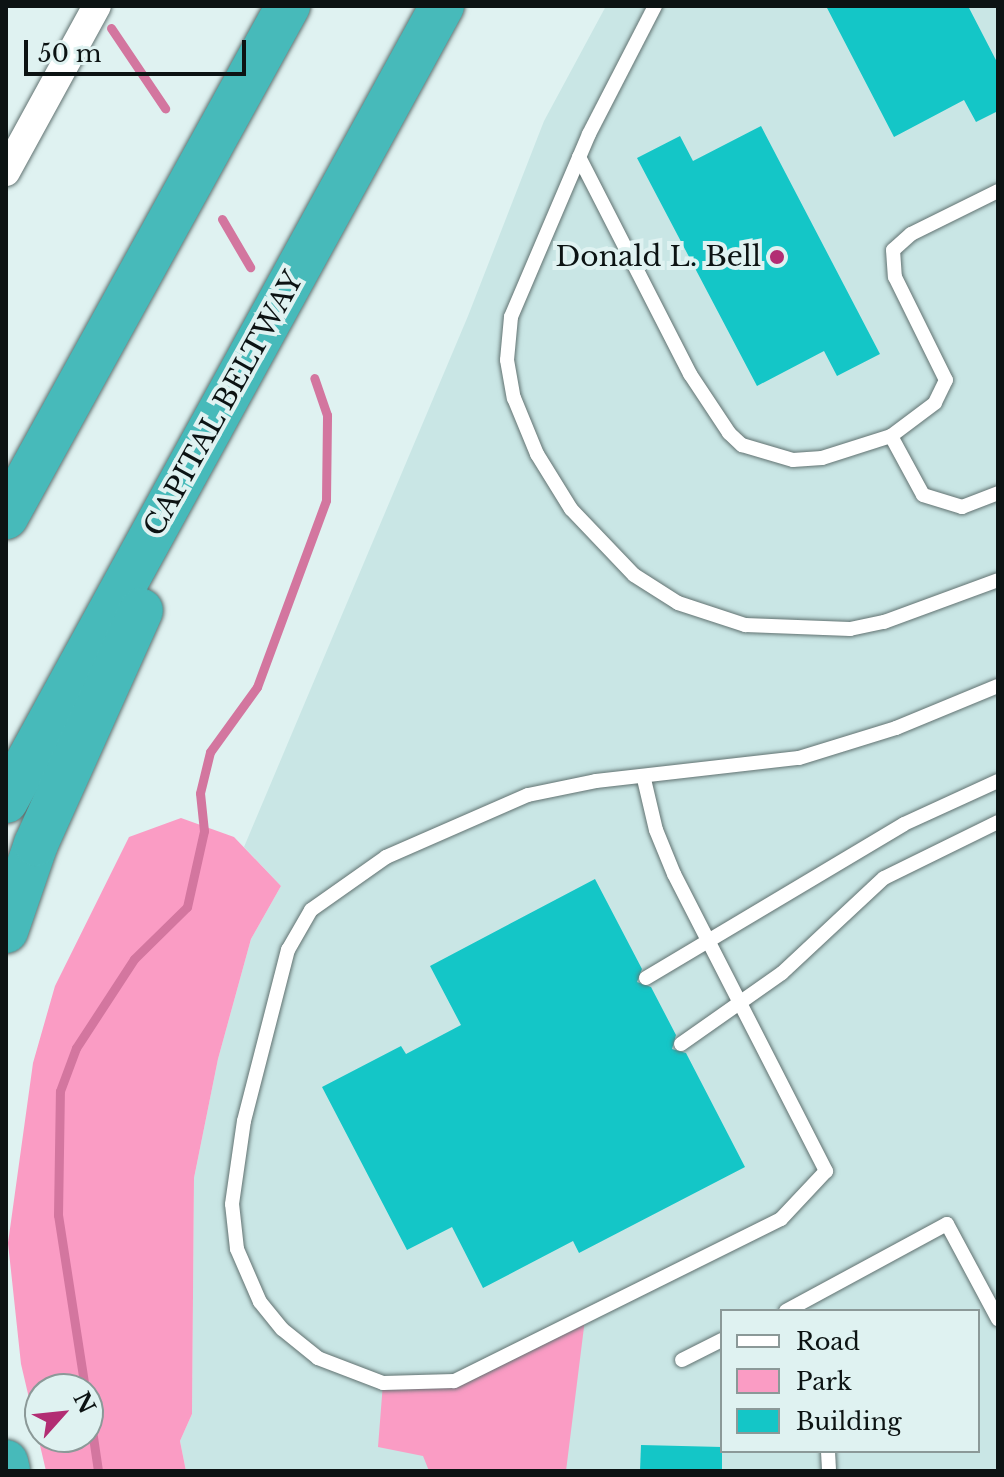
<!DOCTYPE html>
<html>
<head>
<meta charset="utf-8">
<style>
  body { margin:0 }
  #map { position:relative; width:1004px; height:1477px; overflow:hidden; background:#dff2f1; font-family:"Libre Baskerville",serif }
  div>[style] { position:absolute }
  .built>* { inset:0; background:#c9e6e5 }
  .green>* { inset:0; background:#fa9cc4 }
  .stream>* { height:9px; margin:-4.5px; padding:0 4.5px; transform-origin:4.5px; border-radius:4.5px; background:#d3769f }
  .building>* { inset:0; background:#14c6c7 }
  .roads { filter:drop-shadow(0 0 2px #617271) drop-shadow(0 0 2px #617271) }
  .service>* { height:14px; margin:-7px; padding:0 7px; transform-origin:7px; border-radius:7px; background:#fff }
  .minor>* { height:28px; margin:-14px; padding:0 14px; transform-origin:14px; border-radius:14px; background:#fff }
  .motorway>* { height:44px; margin:-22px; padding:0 22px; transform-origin:22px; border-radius:22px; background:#47baba }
  .dots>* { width:22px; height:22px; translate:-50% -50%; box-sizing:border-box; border:4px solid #dff2f1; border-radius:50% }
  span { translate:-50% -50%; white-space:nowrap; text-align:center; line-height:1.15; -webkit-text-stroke:8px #dff2f1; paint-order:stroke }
  .poi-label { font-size:28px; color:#0c1313 }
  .right { translate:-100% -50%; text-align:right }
  .street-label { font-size:28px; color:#0c1313 }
  .frame { position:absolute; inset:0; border:8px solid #0c1313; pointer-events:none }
  .legend { position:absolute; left:720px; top:1309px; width:260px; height:144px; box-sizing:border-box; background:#dff2f1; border:2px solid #8b9998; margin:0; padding:10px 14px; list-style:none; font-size:24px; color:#0c1313 }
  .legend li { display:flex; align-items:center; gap:16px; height:40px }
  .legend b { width:40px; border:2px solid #8b9998 }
  .north { position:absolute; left:24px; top:1373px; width:80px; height:80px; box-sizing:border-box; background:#dff2f1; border:2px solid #8b9998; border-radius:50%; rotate:63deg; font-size:22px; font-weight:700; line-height:32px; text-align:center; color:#0c1313 }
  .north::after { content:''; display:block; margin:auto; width:28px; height:36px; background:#b22d73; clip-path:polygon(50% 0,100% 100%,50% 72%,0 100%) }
  .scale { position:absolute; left:24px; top:40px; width:222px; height:36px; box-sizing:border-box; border:4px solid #0c1313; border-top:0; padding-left:10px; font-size:24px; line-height:28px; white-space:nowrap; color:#0c1313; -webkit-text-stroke:6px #dff2f1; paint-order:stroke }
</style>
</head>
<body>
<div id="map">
  <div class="built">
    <i style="clip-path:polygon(evenodd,606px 6px,998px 6px,998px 1471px,186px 1471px,180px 1441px,192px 1414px,194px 1178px,218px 1059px,251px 939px,281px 886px,244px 847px,468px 316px,544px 121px,606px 6px,722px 1311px,978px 1311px,978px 1451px,722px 1451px,722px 1311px)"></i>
  </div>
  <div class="green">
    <i style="clip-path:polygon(evenodd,181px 818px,234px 837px,281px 886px,251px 939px,218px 1059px,194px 1178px,192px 1414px,180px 1441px,186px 1471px,46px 1471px,21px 1364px,8px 1243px,33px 1063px,55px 986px,129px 837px,181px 818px,40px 1389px,88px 1389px,88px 1437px,40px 1437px,40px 1389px)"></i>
    <i style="clip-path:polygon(585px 1319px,566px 1471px,429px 1471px,423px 1456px,378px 1447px,383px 1383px,454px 1381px)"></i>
  </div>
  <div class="stream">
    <i style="left:111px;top:28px;width:97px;rotate:56deg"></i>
    <i style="left:222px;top:219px;width:56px;rotate:59.7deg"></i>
    <i style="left:85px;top:1389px;width:176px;rotate:-98.8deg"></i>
    <i style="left:58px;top:1215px;width:124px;rotate:-89.1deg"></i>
    <i style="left:60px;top:1091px;width:46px;rotate:-69.6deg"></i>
    <i style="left:76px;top:1048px;width:106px;rotate:-56.9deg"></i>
    <i style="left:134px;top:959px;width:74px;rotate:-44.5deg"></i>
    <i style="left:187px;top:907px;width:78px;rotate:-77.4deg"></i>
    <i style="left:204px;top:831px;width:38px;rotate:-96deg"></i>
    <i style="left:200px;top:793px;width:42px;rotate:-76.3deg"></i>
    <i style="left:210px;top:752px;width:80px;rotate:-54.1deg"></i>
    <i style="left:257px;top:687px;width:199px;rotate:-69.7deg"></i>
    <i style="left:326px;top:500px;width:85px;rotate:-89.3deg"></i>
    <i style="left:327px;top:415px;width:39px;rotate:-109deg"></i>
    <i style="left:88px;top:1403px;width:69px;rotate:81.6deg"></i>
  </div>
  <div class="building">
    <i style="clip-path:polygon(826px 6px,968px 6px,998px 64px,998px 111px,976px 122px,964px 100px,894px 137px)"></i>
    <i style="clip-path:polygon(761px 126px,880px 354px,837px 376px,824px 351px,757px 386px,637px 158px,680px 136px,693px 161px)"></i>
    <i style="clip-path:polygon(595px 879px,642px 969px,637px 982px,651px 987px,676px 1035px,672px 1049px,686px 1053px,745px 1167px,579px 1253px,573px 1241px,483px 1288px,452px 1227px,407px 1250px,322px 1087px,401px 1046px,406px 1054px,461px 1025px,430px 966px)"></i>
    <i style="clip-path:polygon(641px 1445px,722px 1447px,722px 1471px,640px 1471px)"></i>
  </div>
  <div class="roads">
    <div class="service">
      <i style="left:655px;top:6px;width:144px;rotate:117.3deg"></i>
      <i style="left:589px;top:134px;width:199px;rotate:113.1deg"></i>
      <i style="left:511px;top:317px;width:43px;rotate:95.3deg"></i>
      <i style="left:507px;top:360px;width:39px;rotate:80deg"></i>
      <i style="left:514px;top:398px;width:61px;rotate:67.7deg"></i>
      <i style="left:537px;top:454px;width:65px;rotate:58.3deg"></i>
      <i style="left:571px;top:509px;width:91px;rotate:46.3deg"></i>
      <i style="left:634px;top:575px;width:52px;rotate:32.5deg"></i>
      <i style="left:678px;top:603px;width:71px;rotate:18.2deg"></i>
      <i style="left:745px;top:625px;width:105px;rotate:2.2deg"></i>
      <i style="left:850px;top:629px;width:35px;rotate:-12deg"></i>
      <i style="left:884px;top:622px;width:121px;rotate:-20.2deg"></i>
      <i style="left:579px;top:157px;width:244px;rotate:62.9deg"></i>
      <i style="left:690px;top:374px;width:71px;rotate:56.5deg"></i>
      <i style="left:729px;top:433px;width:18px;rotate:43deg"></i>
      <i style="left:742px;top:445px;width:53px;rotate:16.4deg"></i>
      <i style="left:793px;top:460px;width:29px;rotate:-4deg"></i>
      <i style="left:822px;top:458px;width:72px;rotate:-17.7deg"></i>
      <i style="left:998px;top:191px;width:97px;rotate:153.7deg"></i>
      <i style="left:911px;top:234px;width:24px;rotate:138deg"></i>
      <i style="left:893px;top:250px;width:27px;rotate:86deg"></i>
      <i style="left:895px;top:277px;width:115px;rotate:63.7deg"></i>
      <i style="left:946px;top:380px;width:25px;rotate:116deg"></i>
      <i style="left:935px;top:403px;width:55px;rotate:143.1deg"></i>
      <i style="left:891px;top:436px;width:67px;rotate:61.5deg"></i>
      <i style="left:923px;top:495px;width:41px;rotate:17.1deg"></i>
      <i style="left:962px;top:507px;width:39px;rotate:-21deg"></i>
      <i style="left:644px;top:779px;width:52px;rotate:76.8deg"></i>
      <i style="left:656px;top:830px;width:48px;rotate:67.8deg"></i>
      <i style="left:674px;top:874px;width:334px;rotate:62.9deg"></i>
      <i style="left:826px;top:1171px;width:66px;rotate:133.2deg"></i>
      <i style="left:781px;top:1219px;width:365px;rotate:153.6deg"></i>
      <i style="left:454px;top:1381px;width:71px;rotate:178.4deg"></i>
      <i style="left:383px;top:1383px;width:70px;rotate:-159deg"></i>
      <i style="left:318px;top:1358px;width:46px;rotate:-141.1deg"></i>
      <i style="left:282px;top:1329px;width:35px;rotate:-129deg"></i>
      <i style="left:260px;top:1302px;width:58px;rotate:-113.5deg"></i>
      <i style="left:237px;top:1249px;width:45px;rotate:-96.3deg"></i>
      <i style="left:232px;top:1204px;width:84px;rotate:-81.8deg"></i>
      <i style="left:244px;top:1121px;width:177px;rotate:-75.6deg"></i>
      <i style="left:288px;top:950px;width:46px;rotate:-60.1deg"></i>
      <i style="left:311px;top:910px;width:92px;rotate:-35.2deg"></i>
      <i style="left:386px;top:857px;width:155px;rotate:-23.6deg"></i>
      <i style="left:528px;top:795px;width:69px;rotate:-11.6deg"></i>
      <i style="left:596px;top:781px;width:204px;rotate:-6.5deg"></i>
      <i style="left:799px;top:758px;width:102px;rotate:-17.2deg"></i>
      <i style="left:896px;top:728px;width:110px;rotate:-22.4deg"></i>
      <i style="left:646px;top:978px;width:300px;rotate:-30.8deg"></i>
      <i style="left:904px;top:824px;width:103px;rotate:-24.6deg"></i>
      <i style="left:681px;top:1044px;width:123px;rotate:-35.1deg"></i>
      <i style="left:782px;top:973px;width:139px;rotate:-43deg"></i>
      <i style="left:884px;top:878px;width:127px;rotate:-26.2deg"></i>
      <i style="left:786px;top:1311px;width:183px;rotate:-28.4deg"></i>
      <i style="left:947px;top:1224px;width:108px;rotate:61.8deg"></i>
      <i style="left:682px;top:1360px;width:45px;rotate:-26.6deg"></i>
      <i style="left:828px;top:1451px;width:20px;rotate:87deg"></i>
    </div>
    <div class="minor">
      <i style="left:6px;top:172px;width:189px;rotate:-61.3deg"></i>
    </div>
    <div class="motorway">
      <i style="left:6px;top:517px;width:584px;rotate:-61.11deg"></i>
      <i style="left:6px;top:801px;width:907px;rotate:-61.26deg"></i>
      <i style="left:6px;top:931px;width:92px;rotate:-71deg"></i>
      <i style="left:36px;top:844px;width:256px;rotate:-65.8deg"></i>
      <i style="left:6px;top:1462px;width:9px;rotate:77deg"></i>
    </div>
  </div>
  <div class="dots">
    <i style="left:777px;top:257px;background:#b22d73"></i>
  </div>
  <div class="poi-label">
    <span class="right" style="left:761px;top:257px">Donald L. Bell</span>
  </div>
  <div class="street-label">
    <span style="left:224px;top:404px;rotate:-61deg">CAPITAL BELTWAY</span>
  </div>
  <div class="frame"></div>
  <ul class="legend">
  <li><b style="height:10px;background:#fff"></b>Road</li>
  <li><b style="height:22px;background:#fa9cc4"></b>Park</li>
  <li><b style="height:22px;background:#14c6c7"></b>Building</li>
  </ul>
  <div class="north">N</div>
  <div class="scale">50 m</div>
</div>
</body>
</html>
